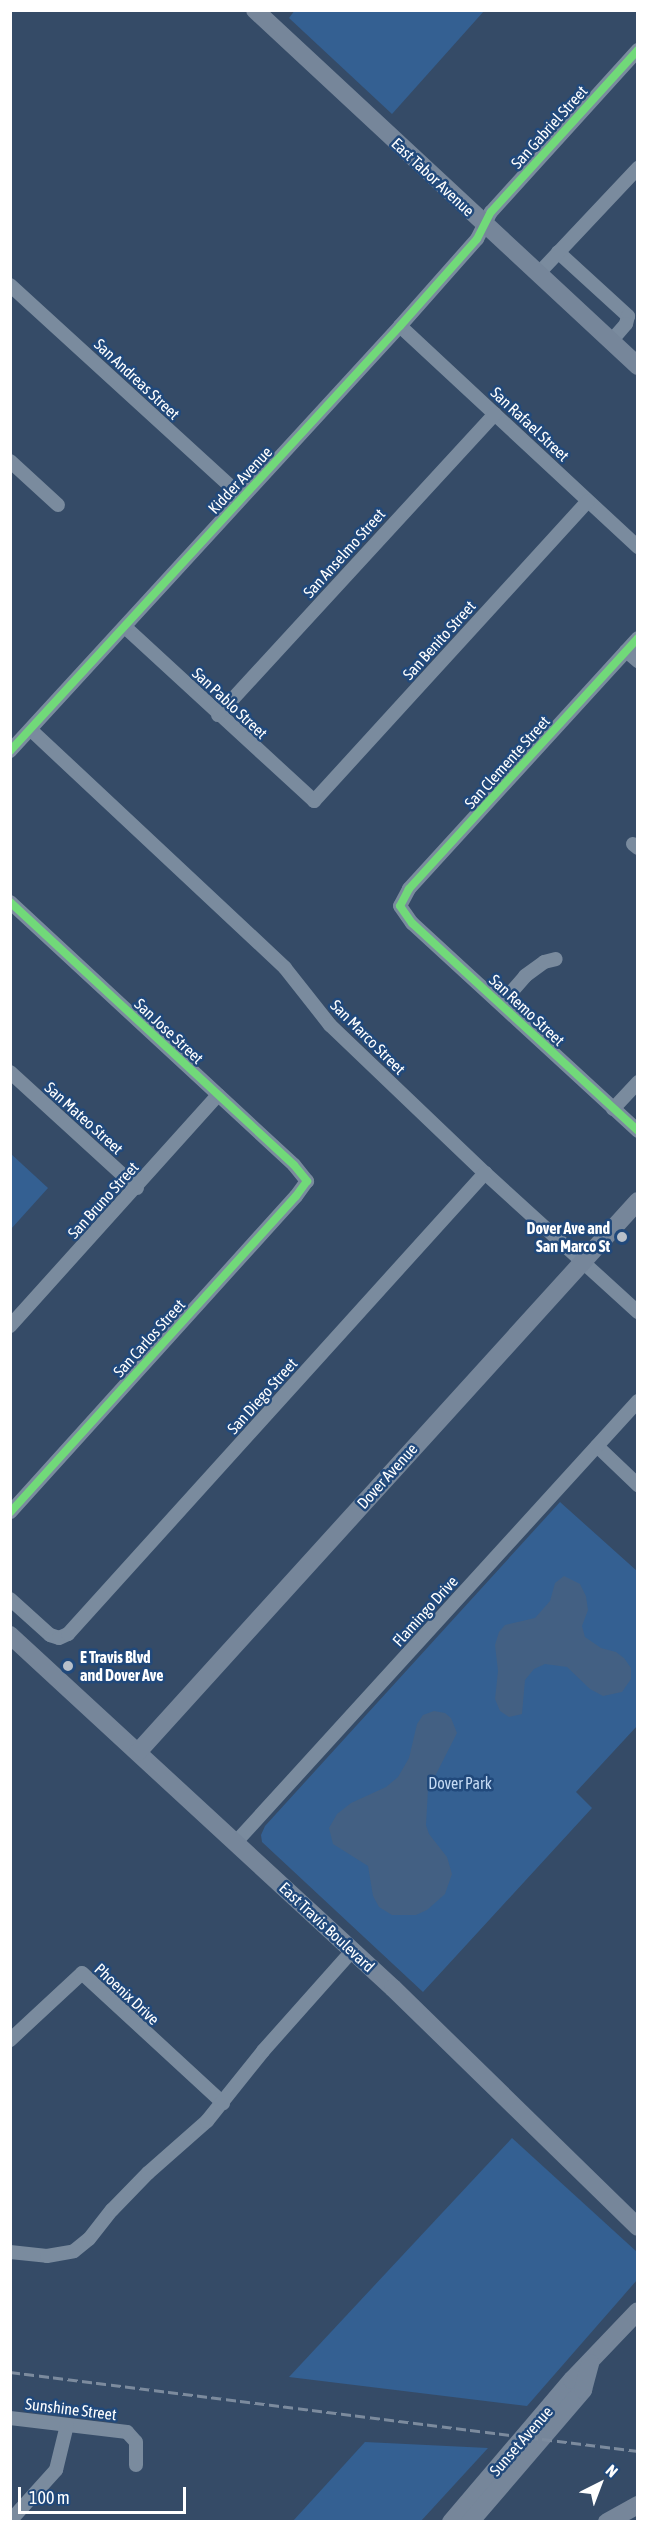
<!DOCTYPE html>
<html>
<head>
<meta charset="utf-8">
<style>
  body { margin:0 }
  #map { position:relative; width:648px; height:2532px; overflow:hidden; background:#354b67; font-family:"Asap Condensed",sans-serif }
  div>[style] { position:absolute }
  .green>* { inset:0; background:#346092 }
  .water>* { inset:0; background:#436083 }
  .minor>* { height:14px; margin:-7px; padding:0 7px; transform-origin:7px; border-radius:7px; background:#7a8b9e }
  .secondary>* { height:18px; margin:-9px; padding:0 9px; transform-origin:9px; border-radius:9px; background:#76869a }
  .rail>* { height:3px; margin-top:-1.5px; transform-origin:0; background:repeating-linear-gradient(90deg,#7c8b9e 0 10px,transparent 0 14.5px) }
  .cycleway>* { height:8px; margin:-4px; padding:0 4px; transform-origin:4px; border-radius:4px; background:#71d979 }
  .dots>* { width:16px; height:16px; translate:-50% -50%; box-sizing:border-box; border:3px solid #21497b; border-radius:50% }
  span { translate:-50% -50%; white-space:nowrap; text-align:center; line-height:1.15; -webkit-text-stroke:5px #21497b; paint-order:stroke }
  .street-label { font-size:16px; color:#fff }
  .poi-label { font-size:16px; color:#fff; font-weight:700 }
  .right { translate:-100% -50%; text-align:right }
  .left { translate:0 -50%; text-align:left }
  .park-label { font-size:16px; color:#c6dbf4 }
  .frame { position:absolute; inset:0; border:12px solid #fff; pointer-events:none }
  .north { position:absolute; left:570px; top:2454px; width:60px; height:60px; -webkit-text-stroke:4px #21497b; paint-order:stroke; rotate:42deg; font-size:16px; font-weight:700; line-height:24px; text-align:center; color:#fff }
  .north::after { content:''; display:block; margin:auto; width:21px; height:27px; background:#fff; clip-path:polygon(50% 0,100% 100%,50% 72%,0 100%) }
  .scale { position:absolute; left:18px; top:2487px; width:168px; height:27px; box-sizing:border-box; border:3px solid #fff; border-top:0; padding-left:8px; font-size:18px; line-height:21px; white-space:nowrap; color:#fff; -webkit-text-stroke:4px #21497b; paint-order:stroke }
</style>
</head>
<body>
<div id="map">
  <div class="green">
    <i style="clip-path:polygon(295px 10px,484px 10px,484px 11px,392px 114px,289px 18px)"></i>
    <i style="clip-path:polygon(10px 1153px,48px 1188px,11px 1229px,10px 1229px)"></i>
    <i style="clip-path:polygon(560px 1502px,637px 1571px,637px 1726px,576px 1792px,592px 1808px,423px 1992px,262px 1842px,261px 1835px,265px 1826px)"></i>
    <i style="clip-path:polygon(512px 2138px,637px 2252px,637px 2280px,527px 2406px,289px 2377px)"></i>
    <i style="clip-path:polygon(365px 2442px,488px 2448px,421px 2521px,293px 2521px)"></i>
  </div>
  <div class="water">
    <i style="clip-path:polygon(564px 1576px,580px 1584px,586px 1596px,588px 1610px,582px 1626px,585px 1637px,601px 1648px,616px 1652px,624px 1658px,631px 1668px,631px 1679px,622px 1692px,603px 1696px,590px 1689px,567px 1667px,545px 1664px,534px 1669px,525px 1680px,522px 1714px,509px 1717px,500px 1711px,495px 1699px,498px 1671px,495px 1645px,499px 1632px,505px 1625px,535px 1618px,550px 1601px,555px 1583px)"></i>
    <i style="clip-path:polygon(434px 1711px,445px 1713px,451px 1718px,457px 1733px,428px 1790px,426px 1825px,429px 1834px,447px 1857px,452px 1874px,445px 1894px,427px 1910px,416px 1915px,392px 1915px,379px 1907px,373px 1896px,368px 1866px,333px 1844px,329px 1828px,337px 1814px,351px 1803px,386px 1787px,398px 1777px,409px 1758px,417px 1724px,423px 1715px)"></i>
  </div>
  <div class="minor">
    <i style="left:558px;top:252px;width:95px;rotate:42.4deg"></i>
    <i style="left:628px;top:316px;width:8px;rotate:104deg"></i>
    <i style="left:626px;top:324px;width:23px;rotate:131deg"></i>
    <i style="left:538px;top:274px;width:146px;rotate:-46.7deg"></i>
    <i style="left:10px;top:285px;width:314px;rotate:42.4deg"></i>
    <i style="left:400px;top:326px;width:325px;rotate:42.9deg"></i>
    <i style="left:10px;top:461px;width:65px;rotate:42.5deg"></i>
    <i style="left:125px;top:627px;width:257px;rotate:42.6deg"></i>
    <i style="left:314px;top:801px;width:406px;rotate:-47.6deg"></i>
    <i style="left:638px;top:638px;width:340px;rotate:132.4deg"></i>
    <i style="left:409px;top:889px;width:19px;rotate:118deg"></i>
    <i style="left:400px;top:906px;width:21px;rotate:55deg"></i>
    <i style="left:412px;top:923px;width:307px;rotate:42.6deg"></i>
    <i style="left:626px;top:651px;width:16px;rotate:40deg"></i>
    <i style="left:218px;top:715px;width:409px;rotate:-47.4deg"></i>
    <i style="left:31px;top:730px;width:348px;rotate:43.1deg"></i>
    <i style="left:285px;top:968px;width:73px;rotate:51.7deg"></i>
    <i style="left:330px;top:1025px;width:214px;rotate:43.7deg"></i>
    <i style="left:485px;top:1173px;width:207px;rotate:42.3deg"></i>
    <i style="left:10px;top:751px;width:577px;rotate:-47.46deg"></i>
    <i style="left:400px;top:326px;width:116px;rotate:-48.5deg"></i>
    <i style="left:477px;top:239px;width:30px;rotate:-63deg"></i>
    <i style="left:491px;top:212px;width:219px;rotate:-47.8deg"></i>
    <i style="left:633px;top:844px;width:6px;rotate:39deg"></i>
    <i style="left:10px;top:902px;width:387px;rotate:42.8deg"></i>
    <i style="left:294px;top:1165px;width:21px;rotate:51deg"></i>
    <i style="left:307px;top:1181px;width:19px;rotate:126deg"></i>
    <i style="left:296px;top:1196px;width:426px;rotate:132.1deg"></i>
    <i style="left:501px;top:1004px;width:37px;rotate:-49deg"></i>
    <i style="left:525px;top:976px;width:24px;rotate:-36deg"></i>
    <i style="left:544px;top:962px;width:12px;rotate:-14deg"></i>
    <i style="left:10px;top:1072px;width:172px;rotate:42.4deg"></i>
    <i style="left:613px;top:1109px;width:37px;rotate:-47deg"></i>
    <i style="left:10px;top:1326px;width:311px;rotate:-48deg"></i>
    <i style="left:597px;top:1446px;width:57px;rotate:43.6deg"></i>
    <i style="left:10px;top:1599px;width:54px;rotate:42deg"></i>
    <i style="left:50px;top:1635px;width:9px;rotate:18deg"></i>
    <i style="left:59px;top:1638px;width:10px;rotate:-24deg"></i>
    <i style="left:68px;top:1634px;width:622px;rotate:-47.87deg"></i>
    <i style="left:236px;top:1842px;width:597px;rotate:-47.65deg"></i>
    <i style="left:10px;top:2040px;width:98px;rotate:-42.9deg"></i>
    <i style="left:82px;top:1973px;width:192px;rotate:42.7deg"></i>
    <i style="left:10px;top:2252px;width:37px;rotate:6deg"></i>
    <i style="left:47px;top:2256px;width:27px;rotate:-10deg"></i>
    <i style="left:74px;top:2251px;width:19px;rotate:-39deg"></i>
    <i style="left:89px;top:2239px;width:37px;rotate:-52deg"></i>
    <i style="left:112px;top:2210px;width:52px;rotate:-45.8deg"></i>
    <i style="left:148px;top:2173px;width:79px;rotate:-41.4deg"></i>
    <i style="left:207px;top:2121px;width:90px;rotate:-51.3deg"></i>
    <i style="left:263px;top:2051px;width:135px;rotate:-48.3deg"></i>
    <i style="left:10px;top:2418px;width:118px;rotate:6.8deg"></i>
    <i style="left:127px;top:2432px;width:13px;rotate:48deg"></i>
    <i style="left:136px;top:2442px;width:23px;rotate:90deg"></i>
    <i style="left:10px;top:2521px;width:69px;rotate:-48deg"></i>
    <i style="left:56px;top:2470px;width:46px;rotate:-76.3deg"></i>
  </div>
  <div class="secondary">
    <i style="left:255px;top:10px;width:523px;rotate:42.91deg"></i>
    <i style="left:10px;top:1635px;width:521px;rotate:42.67deg"></i>
    <i style="left:393px;top:1988px;width:342px;rotate:44.3deg"></i>
    <i style="left:138px;top:1752px;width:744px;rotate:-47.78deg"></i>
    <i style="left:451px;top:2522px;width:187px;rotate:-49.6deg"></i>
    <i style="left:572px;top:2380px;width:95px;rotate:-46.3deg"></i>
    <i style="left:470px;top:2522px;width:174px;rotate:-49.4deg"></i>
    <i style="left:583px;top:2390px;width:28px;rotate:-75deg"></i>
    <i style="left:607px;top:2522px;width:35px;rotate:-29deg"></i>
  </div>
  <div class="rail">
    <i style="left:10px;top:2372px;width:633px;rotate:7.17deg"></i>
  </div>
  <div class="cycleway">
    <i style="left:638px;top:638px;width:340px;rotate:132.4deg"></i>
    <i style="left:409px;top:889px;width:19px;rotate:118deg"></i>
    <i style="left:400px;top:906px;width:21px;rotate:55deg"></i>
    <i style="left:412px;top:923px;width:307px;rotate:42.6deg"></i>
    <i style="left:10px;top:751px;width:577px;rotate:-47.46deg"></i>
    <i style="left:400px;top:326px;width:116px;rotate:-48.5deg"></i>
    <i style="left:477px;top:239px;width:30px;rotate:-63deg"></i>
    <i style="left:491px;top:212px;width:219px;rotate:-47.8deg"></i>
    <i style="left:10px;top:902px;width:387px;rotate:42.8deg"></i>
    <i style="left:294px;top:1165px;width:21px;rotate:51deg"></i>
    <i style="left:307px;top:1181px;width:19px;rotate:126deg"></i>
    <i style="left:296px;top:1196px;width:426px;rotate:132.1deg"></i>
  </div>
  <div class="dots">
    <i style="left:622px;top:1237px;background:#b8c0ca"></i>
    <i style="left:68px;top:1666px;background:#b8c0ca"></i>
  </div>
  <div class="street-label">
    <span style="left:549px;top:127px;rotate:-48deg">San Gabriel Street</span>
    <span style="left:433px;top:177px;rotate:43deg">East Tabor Avenue</span>
    <span style="left:137px;top:379px;rotate:43deg">San Andreas Street</span>
    <span style="left:530px;top:424px;rotate:43deg">San Rafael Street</span>
    <span style="left:240px;top:480px;rotate:-47deg">Kidder Avenue</span>
    <span style="left:344px;top:553px;rotate:-48deg">San Anselmo Street</span>
    <span style="left:439px;top:640px;rotate:-48deg">San Benito Street</span>
    <span style="left:230px;top:703px;rotate:43deg">San Pablo Street</span>
    <span style="left:507px;top:762px;rotate:-48deg">San Clemente Street</span>
    <span style="left:527px;top:1010px;rotate:43deg">San Remo Street</span>
    <span style="left:169px;top:1031px;rotate:43deg">San Jose Street</span>
    <span style="left:368px;top:1037px;rotate:45deg">San Marco Street</span>
    <span style="left:84px;top:1118px;rotate:42deg">San Mateo Street</span>
    <span style="left:103px;top:1200px;rotate:-48deg">San Bruno Street</span>
    <span style="left:149px;top:1338px;rotate:-48deg">San Carlos Street</span>
    <span style="left:262px;top:1396px;rotate:-48deg">San Diego Street</span>
    <span style="left:387px;top:1476px;rotate:-48deg">Dover Avenue</span>
    <span style="left:425px;top:1611px;rotate:-48deg">Flamingo Drive</span>
    <span style="left:327px;top:1927px;rotate:43deg">East Travis Boulevard</span>
    <span style="left:127px;top:1994px;rotate:43deg">Phoenix Drive</span>
    <span style="left:71px;top:2409px;rotate:7deg">Sunshine Street</span>
    <span style="left:521px;top:2441px;rotate:-49deg">Sunset Avenue</span>
  </div>
  <div class="poi-label">
    <span class="right" style="left:610px;top:1237px">Dover Ave and<br>San Marco St</span>
    <span class="left" style="left:80px;top:1666px">E Travis Blvd<br>and Dover Ave</span>
  </div>
  <div class="park-label">
    <span style="left:460px;top:1783px">Dover Park</span>
  </div>
  <div class="frame"></div>
  <div class="north">N</div>
  <div class="scale">100 m</div>
</div>
</body>
</html>
